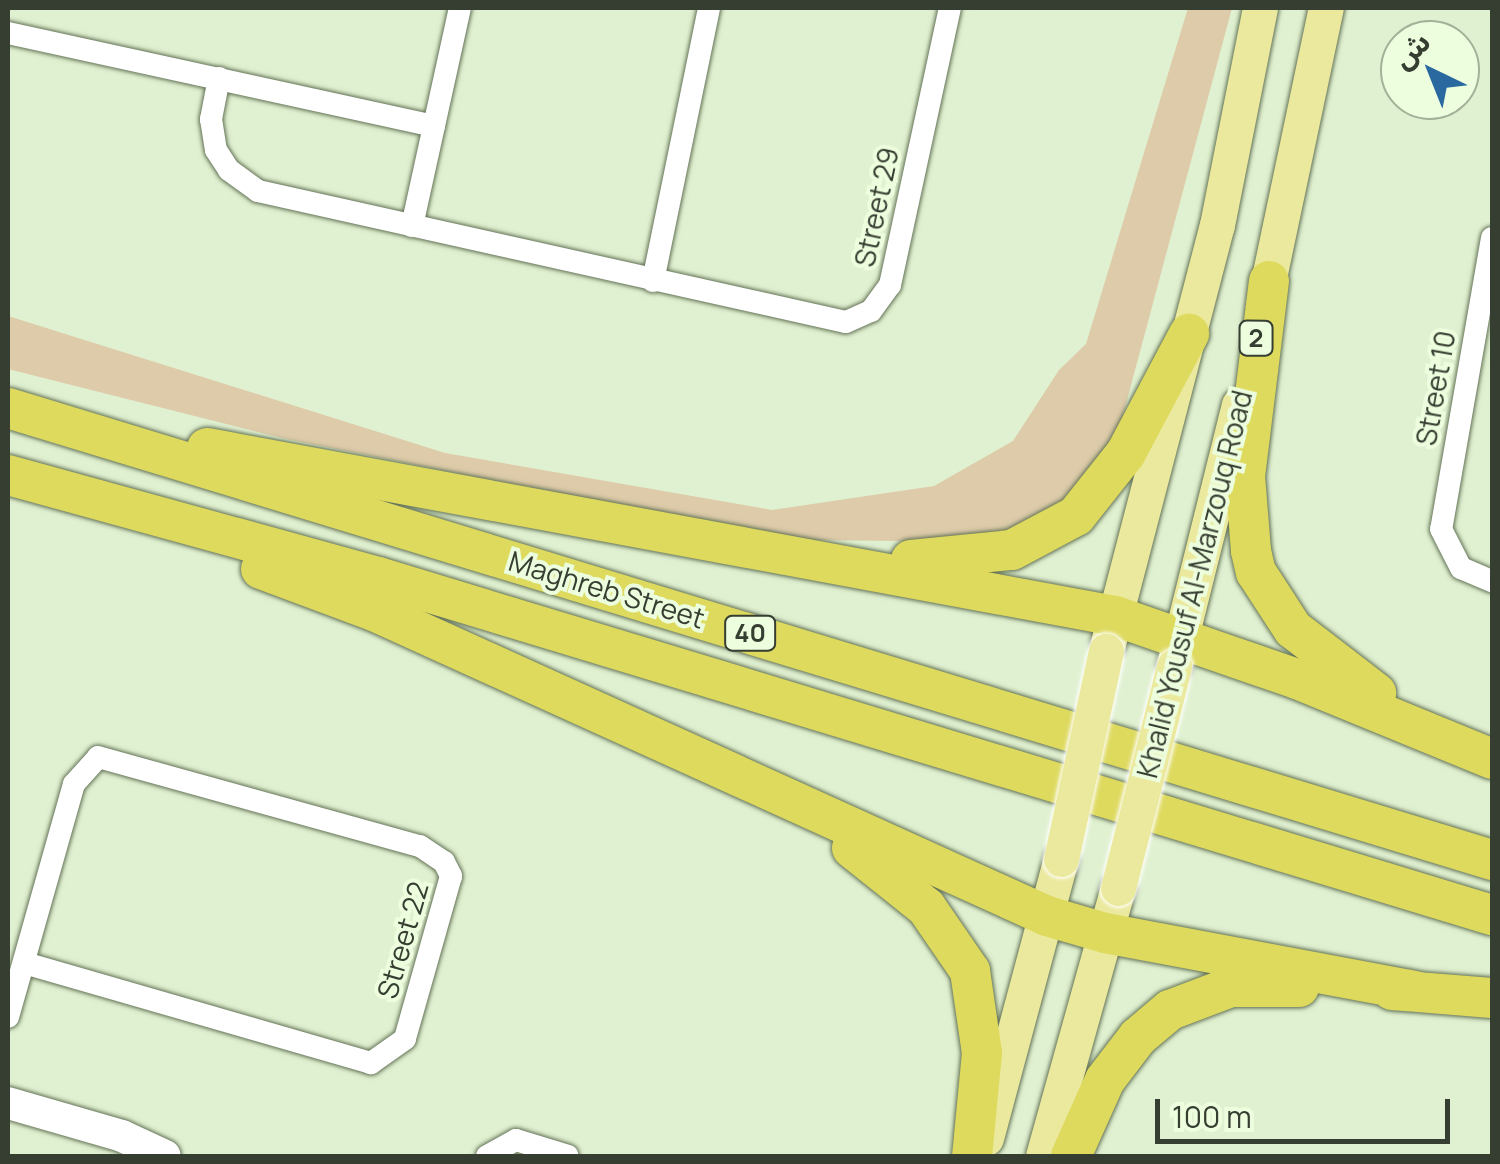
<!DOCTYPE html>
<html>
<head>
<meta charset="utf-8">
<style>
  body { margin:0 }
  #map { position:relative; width:1500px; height:1164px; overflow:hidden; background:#e0f1d1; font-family:Manrope,"Noto Sans Arabic",sans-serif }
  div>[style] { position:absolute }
  .green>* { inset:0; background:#ddcba9 }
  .roads { filter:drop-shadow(0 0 2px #647357) drop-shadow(0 0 2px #647357) }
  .street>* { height:22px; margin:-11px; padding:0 11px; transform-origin:11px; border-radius:11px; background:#fff }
  .secondary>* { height:32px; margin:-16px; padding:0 16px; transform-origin:16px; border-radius:16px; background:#fff }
  .primary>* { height:35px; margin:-17.5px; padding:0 17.5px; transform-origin:17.5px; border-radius:17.5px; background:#ebe99e }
  .highway>* { height:40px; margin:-20px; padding:0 20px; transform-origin:20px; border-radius:20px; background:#deda5e }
  .bridges { filter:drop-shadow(0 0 2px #fff) drop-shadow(0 0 2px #fff) }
  .primary-bridge>* { height:35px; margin:-17.5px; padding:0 17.5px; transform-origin:17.5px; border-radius:17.5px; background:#ebe99e }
  span { translate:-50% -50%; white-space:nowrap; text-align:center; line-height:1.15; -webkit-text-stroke:8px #edfede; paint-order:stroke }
  .shield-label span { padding:2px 8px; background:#edfede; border:2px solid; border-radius:8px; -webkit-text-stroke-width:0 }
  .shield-label { font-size:25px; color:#363d31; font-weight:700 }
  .street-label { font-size:28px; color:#363d31 }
  .frame { position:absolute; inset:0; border:10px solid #363d31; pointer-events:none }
  .north { position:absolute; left:1380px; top:20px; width:100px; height:100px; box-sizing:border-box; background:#edfede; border:2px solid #a4b199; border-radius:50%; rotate:317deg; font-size:28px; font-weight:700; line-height:40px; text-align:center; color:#363d31 }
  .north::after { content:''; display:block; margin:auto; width:35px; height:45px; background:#2969a0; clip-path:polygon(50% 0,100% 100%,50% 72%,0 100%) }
  .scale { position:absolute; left:1155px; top:1099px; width:295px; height:45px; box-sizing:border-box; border:5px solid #363d31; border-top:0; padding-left:12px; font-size:30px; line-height:35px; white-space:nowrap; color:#363d31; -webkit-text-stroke:8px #edfede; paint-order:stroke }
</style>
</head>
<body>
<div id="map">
  <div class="green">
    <i style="clip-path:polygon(1188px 8px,1232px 8px,1119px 430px,1084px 499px,1026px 542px,792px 540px,286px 439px,8px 369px,8px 316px,445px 453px,772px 510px,934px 486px,1013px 441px,1059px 370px,1086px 344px)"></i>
  </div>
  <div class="roads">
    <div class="street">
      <i style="left:8px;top:33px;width:436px;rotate:12.3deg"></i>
      <i style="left:219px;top:78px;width:42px;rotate:101deg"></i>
      <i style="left:211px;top:119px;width:31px;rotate:81deg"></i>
      <i style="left:216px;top:150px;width:24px;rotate:57deg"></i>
      <i style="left:229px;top:170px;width:36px;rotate:36deg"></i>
      <i style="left:258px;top:191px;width:602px;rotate:12.56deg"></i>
      <i style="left:846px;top:322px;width:27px;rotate:-24deg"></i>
      <i style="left:871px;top:311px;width:32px;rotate:-54deg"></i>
      <i style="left:890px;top:285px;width:283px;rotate:-77.8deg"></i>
      <i style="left:412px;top:226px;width:223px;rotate:-77.6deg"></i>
      <i style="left:1492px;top:238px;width:295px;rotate:99.9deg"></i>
      <i style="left:1441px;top:529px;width:44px;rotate:62.9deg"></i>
      <i style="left:1461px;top:568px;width:34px;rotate:23deg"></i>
      <i style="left:653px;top:281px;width:279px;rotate:-78.4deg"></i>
      <i style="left:8px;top:1017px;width:242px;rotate:-74.2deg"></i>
      <i style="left:74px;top:784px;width:36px;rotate:-48deg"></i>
      <i style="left:98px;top:757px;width:334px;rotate:15.5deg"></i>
      <i style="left:420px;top:846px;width:29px;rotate:34deg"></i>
      <i style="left:444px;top:862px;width:16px;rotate:63deg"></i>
      <i style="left:451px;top:876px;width:169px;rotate:105.8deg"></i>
      <i style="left:405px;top:1039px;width:42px;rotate:144.8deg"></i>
      <i style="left:371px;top:1063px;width:361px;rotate:-163.9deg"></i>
      <i style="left:487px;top:1156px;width:33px;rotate:-29deg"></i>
      <i style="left:516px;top:1140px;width:54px;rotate:17.1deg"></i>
    </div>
    <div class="secondary">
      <i style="left:8px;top:1103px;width:119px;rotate:16.1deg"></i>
      <i style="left:122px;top:1136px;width:47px;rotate:24.9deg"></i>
    </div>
    <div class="primary">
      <i style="left:1263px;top:306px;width:305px;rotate:-78.1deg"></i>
      <i style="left:1108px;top:643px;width:432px;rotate:-75.4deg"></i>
      <i style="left:1217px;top:225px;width:221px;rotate:-78.8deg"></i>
      <i style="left:1174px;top:665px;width:268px;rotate:-76deg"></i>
      <i style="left:986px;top:1138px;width:289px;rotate:-75deg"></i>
      <i style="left:1043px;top:1156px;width:278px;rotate:-74.4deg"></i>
    </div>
    <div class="highway">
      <i style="left:1269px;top:281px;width:196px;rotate:97deg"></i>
      <i style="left:1245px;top:476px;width:75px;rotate:85.4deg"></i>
      <i style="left:1251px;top:551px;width:22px;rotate:77deg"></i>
      <i style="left:1256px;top:572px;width:68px;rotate:57deg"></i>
      <i style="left:1293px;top:629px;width:105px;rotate:37.6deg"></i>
      <i style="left:8px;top:408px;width:1551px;rotate:16.94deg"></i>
      <i style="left:207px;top:448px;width:923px;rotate:10.48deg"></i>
      <i style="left:1115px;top:616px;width:193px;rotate:19.1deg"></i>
      <i style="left:1297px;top:679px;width:211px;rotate:22.3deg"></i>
      <i style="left:8px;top:475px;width:384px;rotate:15.4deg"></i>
      <i style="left:378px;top:577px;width:1164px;rotate:16.88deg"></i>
      <i style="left:911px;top:560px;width:101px;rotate:-5.7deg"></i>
      <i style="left:1012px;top:550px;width:72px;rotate:-28deg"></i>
      <i style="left:1076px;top:516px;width:80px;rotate:-51.6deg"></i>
      <i style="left:1126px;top:453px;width:135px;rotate:-62.1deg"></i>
      <i style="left:261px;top:569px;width:121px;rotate:20.4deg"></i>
      <i style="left:374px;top:611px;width:739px;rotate:24.38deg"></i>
      <i style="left:1047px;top:916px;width:60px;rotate:16.3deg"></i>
      <i style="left:1105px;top:933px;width:316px;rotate:10.6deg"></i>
      <i style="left:852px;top:848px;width:95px;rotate:38.6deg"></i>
      <i style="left:926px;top:907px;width:78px;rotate:55.5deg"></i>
      <i style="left:970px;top:971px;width:83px;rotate:81.7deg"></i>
      <i style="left:982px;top:1053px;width:103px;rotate:95.5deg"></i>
      <i style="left:1392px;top:990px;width:100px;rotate:4.6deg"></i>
      <i style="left:1071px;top:1156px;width:83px;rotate:-65.9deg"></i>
      <i style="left:1105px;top:1080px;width:54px;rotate:-52.5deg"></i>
      <i style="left:1138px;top:1037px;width:42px;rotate:-40.2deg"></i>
      <i style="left:1170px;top:1010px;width:65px;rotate:-20.7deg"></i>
      <i style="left:1231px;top:987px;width:68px"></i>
    </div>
  </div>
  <div class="bridges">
    <div class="primary-bridge">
      <i style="left:1061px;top:859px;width:213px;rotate:-77.8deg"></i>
      <i style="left:1118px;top:888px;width:229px;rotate:-75.8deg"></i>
    </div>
  </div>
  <div class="shield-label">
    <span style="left:1256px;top:338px">2</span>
    <span style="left:750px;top:633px">40</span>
  </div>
  <div class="street-label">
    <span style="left:876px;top:207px;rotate:-78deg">Street 29</span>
    <span style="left:1435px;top:388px;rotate:-80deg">Street 10</span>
    <span style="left:1194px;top:584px;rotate:-76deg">Khalid Yousuf Al-Marzouq Road</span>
    <span style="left:607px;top:589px;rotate:17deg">Maghreb Street</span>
    <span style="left:402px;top:940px;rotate:-74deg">Street 22</span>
  </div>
  <div class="frame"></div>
  <div class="north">ش</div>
  <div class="scale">100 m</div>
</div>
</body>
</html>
